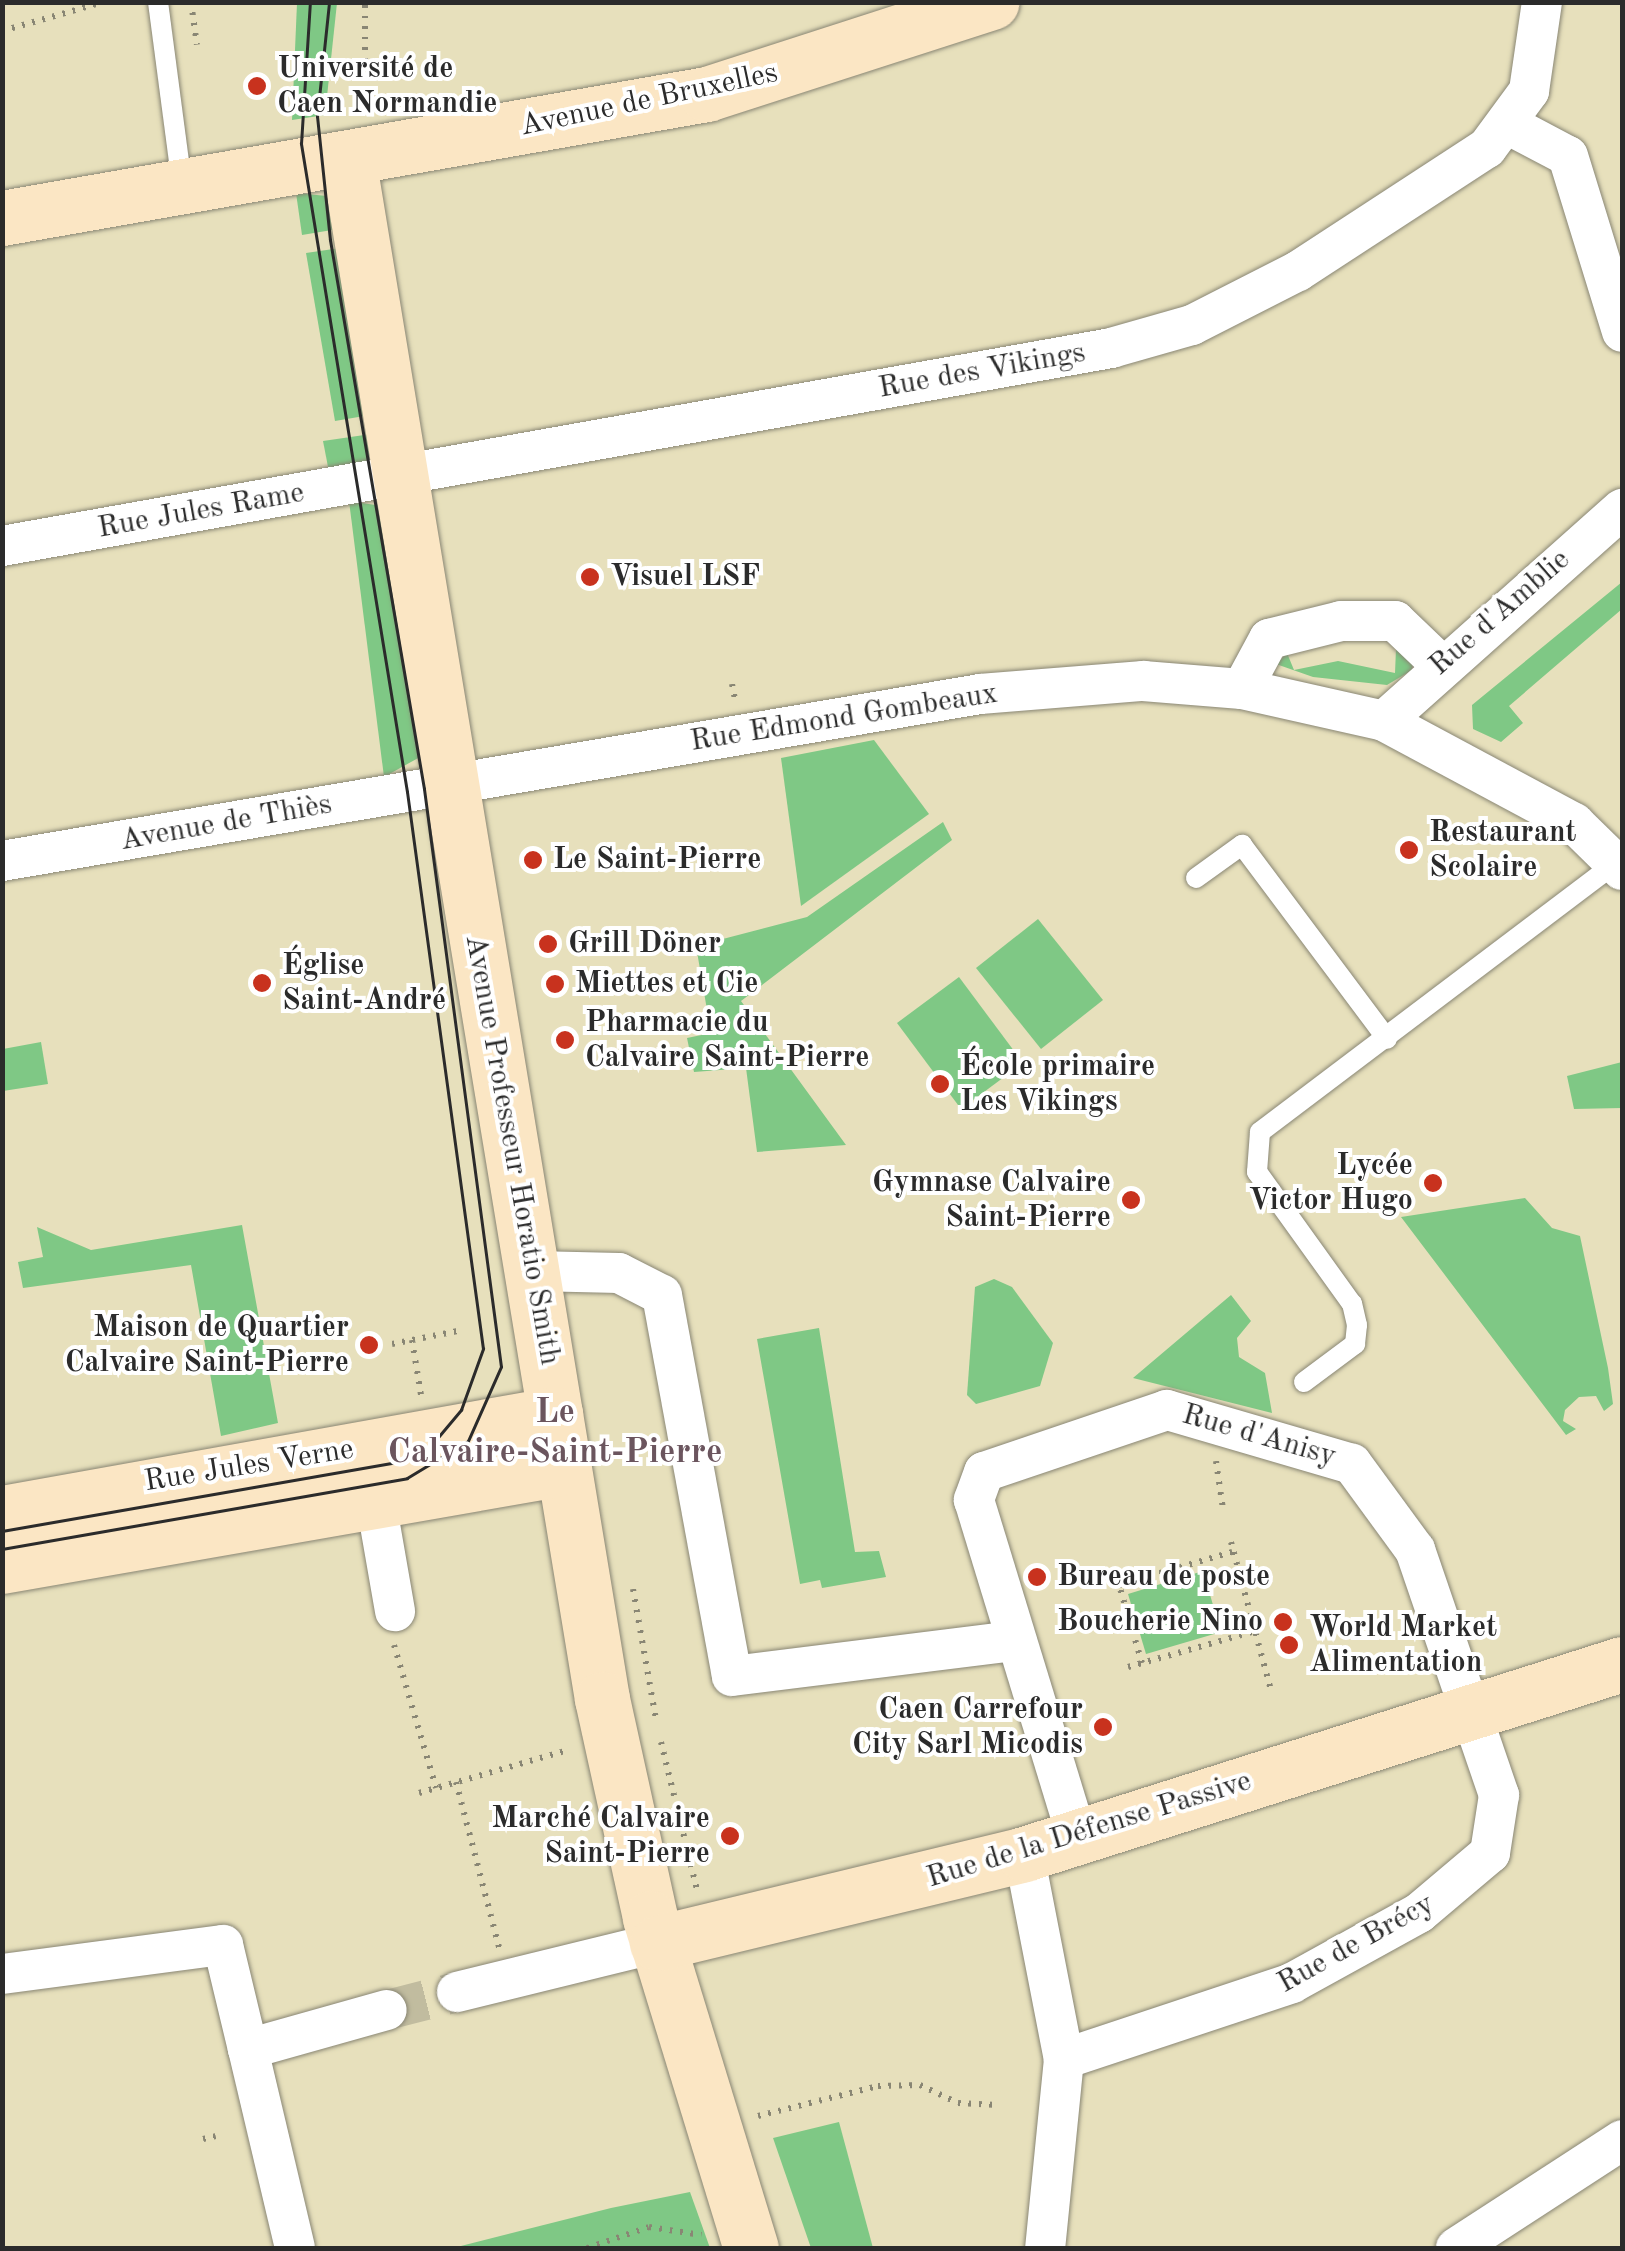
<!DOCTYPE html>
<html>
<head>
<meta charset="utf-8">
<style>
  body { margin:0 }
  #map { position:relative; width:1625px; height:2251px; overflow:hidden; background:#e7e0bc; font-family:"Old Standard TT",serif }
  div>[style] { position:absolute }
  .green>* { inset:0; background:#7fc885 }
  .street-tunnel>* { height:40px; margin-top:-20px; transform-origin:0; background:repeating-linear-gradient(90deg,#c1bc9f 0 40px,transparent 0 60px) }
  .path>* { height:6px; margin-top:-3px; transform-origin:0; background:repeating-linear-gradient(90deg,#898674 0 2.5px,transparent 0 10.5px) }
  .roads { filter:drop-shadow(0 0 2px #898674) drop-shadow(0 0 2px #898674) }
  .lane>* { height:20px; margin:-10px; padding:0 10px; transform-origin:10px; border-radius:10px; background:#fff }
  .street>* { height:40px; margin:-20px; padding:0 20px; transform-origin:20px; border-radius:20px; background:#fff }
  .secondary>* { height:55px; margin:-27.5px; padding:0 27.5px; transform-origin:27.5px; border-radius:27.5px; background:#fbe6c4 }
  .tram>* { height:2.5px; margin:-1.25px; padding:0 1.25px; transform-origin:1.25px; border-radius:1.25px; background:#2b2b2b }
  .dots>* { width:28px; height:28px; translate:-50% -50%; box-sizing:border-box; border:5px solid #fff; border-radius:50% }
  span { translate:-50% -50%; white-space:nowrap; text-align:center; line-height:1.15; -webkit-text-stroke:8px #fff; paint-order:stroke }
  .poi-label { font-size:30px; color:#2b2b2b; font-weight:700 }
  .left { translate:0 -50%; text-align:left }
  .right { translate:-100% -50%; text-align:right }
  .street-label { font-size:30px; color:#2b2b2b }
  .quarter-label { font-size:35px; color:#6b555e; font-weight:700 }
  .frame { position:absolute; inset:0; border:5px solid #2b2b2b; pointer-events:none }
</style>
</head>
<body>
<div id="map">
  <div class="green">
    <i style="clip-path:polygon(297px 3px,337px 3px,325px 115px,292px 120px)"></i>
    <i style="clip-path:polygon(296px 193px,327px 196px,344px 228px,302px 235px)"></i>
    <i style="clip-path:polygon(347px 247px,376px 414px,335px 421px,306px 253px)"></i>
    <i style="clip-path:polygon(378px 433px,367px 463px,329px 472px,323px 441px)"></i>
    <i style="clip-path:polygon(349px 501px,382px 506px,429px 752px,384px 777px)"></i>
    <i style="clip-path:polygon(1622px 582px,1622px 609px,1509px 706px,1523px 723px,1501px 742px,1473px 729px,1472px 705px)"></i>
    <i style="clip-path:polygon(1396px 649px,1413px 658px,1412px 670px,1387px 685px,1313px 677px,1276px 664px,1287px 653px,1294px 670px,1338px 661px,1395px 673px)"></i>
    <i style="clip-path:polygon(874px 740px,929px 814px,801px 906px,781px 758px)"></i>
    <i style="clip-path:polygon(943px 822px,952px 840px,741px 1001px,846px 1145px,757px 1152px,746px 1068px,694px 1072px,687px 1038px,711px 1033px,696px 946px,807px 917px)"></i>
    <i style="clip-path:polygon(1038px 919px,1103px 1000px,1041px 1049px,976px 968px)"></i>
    <i style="clip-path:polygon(959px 977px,1023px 1063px,961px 1109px,897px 1023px)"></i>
    <i style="clip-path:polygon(41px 1042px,48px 1084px,3px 1091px,3px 1049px)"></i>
    <i style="clip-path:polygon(1622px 1062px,1622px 1108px,1574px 1109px,1567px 1076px)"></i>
    <i style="clip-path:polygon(1525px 1198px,1552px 1228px,1580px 1236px,1608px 1368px,1613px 1404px,1604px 1411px,1596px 1396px,1579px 1397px,1565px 1410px,1563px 1421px,1576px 1429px,1566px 1435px,1401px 1217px)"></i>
    <i style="clip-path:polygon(242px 1225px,278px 1423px,221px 1436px,191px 1265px,23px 1288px,18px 1262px,43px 1257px,37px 1227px,91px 1250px)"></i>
    <i style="clip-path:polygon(994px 1279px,1012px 1287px,1053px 1343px,1040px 1386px,976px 1404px,967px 1395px,975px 1287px)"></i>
    <i style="clip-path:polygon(1231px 1295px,1251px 1321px,1237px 1338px,1239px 1357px,1265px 1373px,1272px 1413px,1133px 1378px)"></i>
    <i style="clip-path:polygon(819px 1328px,855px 1552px,879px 1551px,886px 1577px,822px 1588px,820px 1580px,800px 1584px,757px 1339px)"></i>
    <i style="clip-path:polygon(1203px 1571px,1221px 1632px,1146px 1654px,1128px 1594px)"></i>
    <i style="clip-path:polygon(839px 2122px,873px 2248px,811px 2248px,773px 2138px)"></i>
    <i style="clip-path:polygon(690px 2192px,710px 2248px,453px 2248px,611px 2208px)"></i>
  </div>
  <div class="street-tunnel">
    <i style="left:387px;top:2010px;width:72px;rotate:-14.4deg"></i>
  </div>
  <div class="path">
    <i style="left:191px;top:2px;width:43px;rotate:82.1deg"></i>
    <i style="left:2px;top:31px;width:106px;rotate:-15.9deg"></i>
    <i style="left:365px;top:60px;width:58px;rotate:-90deg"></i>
    <i style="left:732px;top:684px;width:16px;rotate:79deg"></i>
    <i style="left:412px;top:1340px;width:56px;rotate:80.7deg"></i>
    <i style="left:392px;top:1344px;width:72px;rotate:-11.2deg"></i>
    <i style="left:1216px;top:1461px;width:49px;rotate:81.7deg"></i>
    <i style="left:1231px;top:1542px;width:153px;rotate:74.9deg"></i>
    <i style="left:633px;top:1589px;width:133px;rotate:80deg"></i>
    <i style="left:394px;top:1645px;width:149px;rotate:73.6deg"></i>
    <i style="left:1142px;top:1663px;width:81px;rotate:-106.4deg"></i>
    <i style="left:1119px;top:1585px;width:118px;rotate:-16.3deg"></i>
    <i style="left:1128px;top:1667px;width:132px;rotate:-15.8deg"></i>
    <i style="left:661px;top:1742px;width:152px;rotate:76.3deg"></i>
    <i style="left:456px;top:1782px;width:171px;rotate:75.4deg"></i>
    <i style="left:419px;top:1793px;width:155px;rotate:-16.1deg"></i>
    <i style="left:758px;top:2116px;width:124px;rotate:-14deg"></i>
    <i style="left:878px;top:2086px;width:42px;rotate:-1.4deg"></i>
    <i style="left:920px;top:2085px;width:42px;rotate:25.3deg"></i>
    <i style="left:958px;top:2103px;width:35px;rotate:3deg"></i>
    <i style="left:203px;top:2139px;width:13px;rotate:-13deg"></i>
    <i style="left:587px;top:2248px;width:65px;rotate:-18.7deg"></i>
    <i style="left:649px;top:2227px;width:53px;rotate:8.7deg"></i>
  </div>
  <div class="roads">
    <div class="lane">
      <i style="left:158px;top:2px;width:184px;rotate:82.5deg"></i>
      <i style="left:1196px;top:878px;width:57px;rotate:-35.7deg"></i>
      <i style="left:1242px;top:845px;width:242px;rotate:53.2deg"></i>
      <i style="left:1304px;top:1382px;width:64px;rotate:-36.7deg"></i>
      <i style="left:1355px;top:1344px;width:19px;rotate:-84deg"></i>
      <i style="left:1357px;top:1325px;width:22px;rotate:-103deg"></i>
      <i style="left:1352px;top:1304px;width:163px;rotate:-125.7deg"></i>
      <i style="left:1257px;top:1172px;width:40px;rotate:-85.7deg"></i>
      <i style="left:1260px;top:1132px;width:446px;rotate:-37.1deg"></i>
    </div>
    <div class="street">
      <i style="left:1511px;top:126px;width:64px;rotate:27.8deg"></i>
      <i style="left:1568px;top:156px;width:184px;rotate:72.9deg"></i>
      <i style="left:2px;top:546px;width:1127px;rotate:-10.12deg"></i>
      <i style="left:1111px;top:348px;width:84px;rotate:-15.9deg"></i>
      <i style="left:1192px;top:325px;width:119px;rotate:-27deg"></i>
      <i style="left:1298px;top:271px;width:225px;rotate:-33.1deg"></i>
      <i style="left:1487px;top:148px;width:71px;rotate:-53.6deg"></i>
      <i style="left:1529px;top:91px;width:90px;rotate:-81.7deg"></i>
      <i style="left:1242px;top:689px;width:57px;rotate:-61.6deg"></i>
      <i style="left:1269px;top:639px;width:74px;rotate:-14deg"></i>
      <i style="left:1341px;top:621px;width:54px"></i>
      <i style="left:1395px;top:621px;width:61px;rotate:43.7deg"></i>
      <i style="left:1384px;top:721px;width:319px;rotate:-41.7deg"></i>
      <i style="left:2px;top:861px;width:992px;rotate:-9.69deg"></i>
      <i style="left:980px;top:694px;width:164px;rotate:-4.6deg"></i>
      <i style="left:1143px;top:681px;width:99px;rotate:4.6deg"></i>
      <i style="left:1242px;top:689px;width:146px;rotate:12.7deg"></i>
      <i style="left:1384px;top:721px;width:216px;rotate:28.2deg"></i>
      <i style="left:1574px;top:823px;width:67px;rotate:44.4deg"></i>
      <i style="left:534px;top:1271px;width:85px;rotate:1.3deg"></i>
      <i style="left:619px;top:1273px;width:48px;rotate:27.1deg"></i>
      <i style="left:662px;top:1295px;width:387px;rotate:79.6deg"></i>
      <i style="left:732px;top:1676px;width:283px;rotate:-7.1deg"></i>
      <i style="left:376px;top:1502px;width:111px;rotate:80.1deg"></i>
      <i style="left:1024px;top:1854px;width:209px;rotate:79deg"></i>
      <i style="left:1064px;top:2059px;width:190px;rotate:95.7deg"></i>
      <i style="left:2px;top:1974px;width:223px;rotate:-7.5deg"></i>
      <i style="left:223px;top:1945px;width:107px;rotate:76.5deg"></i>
      <i style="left:248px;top:2049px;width:144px;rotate:-15.7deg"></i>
      <i style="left:457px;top:1992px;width:206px;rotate:-13.8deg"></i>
      <i style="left:248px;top:2049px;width:204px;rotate:76.7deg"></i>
      <i style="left:1064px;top:2059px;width:240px;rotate:-18.4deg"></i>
      <i style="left:1292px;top:1983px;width:145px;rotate:-28.9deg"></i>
      <i style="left:1419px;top:1913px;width:93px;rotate:-40.2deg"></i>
      <i style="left:1490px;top:1853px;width:59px;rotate:-81.2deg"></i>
      <i style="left:1499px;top:1795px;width:259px;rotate:-108.9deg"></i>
      <i style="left:1415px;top:1550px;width:107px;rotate:-126.2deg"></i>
      <i style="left:1352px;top:1464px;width:193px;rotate:-163.7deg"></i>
      <i style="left:1167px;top:1410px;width:193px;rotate:161.3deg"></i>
      <i style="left:984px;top:1472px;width:30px;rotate:110deg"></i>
      <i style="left:974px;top:1500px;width:352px;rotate:73deg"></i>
      <i style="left:1456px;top:2248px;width:198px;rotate:-33deg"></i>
    </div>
    <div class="secondary">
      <i style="left:348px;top:158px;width:1562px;rotate:80.64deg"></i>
      <i style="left:602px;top:1699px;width:224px;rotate:77.6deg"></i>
      <i style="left:650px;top:1918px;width:345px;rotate:73deg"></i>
      <i style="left:2px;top:218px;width:716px;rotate:-9.98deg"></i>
      <i style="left:707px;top:94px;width:299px;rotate:-17.9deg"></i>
      <i style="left:2px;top:1513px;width:562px;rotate:-10.15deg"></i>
      <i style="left:2px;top:1566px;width:569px;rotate:-9.91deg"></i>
      <i style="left:657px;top:1943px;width:378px;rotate:-13.6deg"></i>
      <i style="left:1024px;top:1854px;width:627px;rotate:-17.63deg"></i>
    </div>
  </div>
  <div class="tram">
    <i style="left:2px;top:1531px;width:408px;rotate:-9.9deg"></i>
    <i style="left:404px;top:1461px;width:28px;rotate:-27deg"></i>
    <i style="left:429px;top:1448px;width:50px;rotate:-49.9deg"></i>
    <i style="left:461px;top:1410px;width:65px;rotate:-70.2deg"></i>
    <i style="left:483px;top:1349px;width:562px;rotate:-97.77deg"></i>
    <i style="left:407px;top:792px;width:657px;rotate:-99.29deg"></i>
    <i style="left:301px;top:144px;width:142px;rotate:-86.4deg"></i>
    <i style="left:2px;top:1549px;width:411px;rotate:-9.9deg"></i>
    <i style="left:407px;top:1478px;width:71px;rotate:-31.2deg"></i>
    <i style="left:468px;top:1441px;width:81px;rotate:-66deg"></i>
    <i style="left:501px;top:1367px;width:583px;rotate:-97.59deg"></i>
    <i style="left:424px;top:789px;width:557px;rotate:-99.72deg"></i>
    <i style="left:330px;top:240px;width:124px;rotate:-96deg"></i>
    <i style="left:317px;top:117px;width:116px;rotate:-84deg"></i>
  </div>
  <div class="dots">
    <i style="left:257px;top:86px;background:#c8321e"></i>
    <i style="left:590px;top:577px;background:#c8321e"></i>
    <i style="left:1409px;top:850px;background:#c8321e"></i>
    <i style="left:533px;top:860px;background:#c8321e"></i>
    <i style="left:548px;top:944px;background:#c8321e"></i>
    <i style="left:262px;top:983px;background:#c8321e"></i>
    <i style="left:555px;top:984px;background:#c8321e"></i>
    <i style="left:565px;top:1040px;background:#c8321e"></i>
    <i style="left:940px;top:1084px;background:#c8321e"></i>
    <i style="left:1433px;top:1183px;background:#c8321e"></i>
    <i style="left:1131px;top:1200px;background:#c8321e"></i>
    <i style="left:369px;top:1345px;background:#c8321e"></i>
    <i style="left:1037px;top:1577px;background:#c8321e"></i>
    <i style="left:1283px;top:1622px;background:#c8321e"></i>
    <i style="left:1289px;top:1645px;background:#c8321e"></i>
    <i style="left:1103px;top:1727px;background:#c8321e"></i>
    <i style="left:730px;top:1836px;background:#c8321e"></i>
  </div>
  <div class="poi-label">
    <span class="left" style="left:277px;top:86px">Université de<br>Caen Normandie</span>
    <span class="left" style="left:610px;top:577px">Visuel LSF</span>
    <span class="left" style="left:1429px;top:850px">Restaurant<br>Scolaire</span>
    <span class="left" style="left:553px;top:860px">Le Saint-Pierre</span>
    <span class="left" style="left:568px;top:944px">Grill Döner</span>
    <span class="left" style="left:282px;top:983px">Église<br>Saint-André</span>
    <span class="left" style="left:575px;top:984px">Miettes et Cie</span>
    <span class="left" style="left:585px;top:1040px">Pharmacie du<br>Calvaire Saint-Pierre</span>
    <span class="left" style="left:960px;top:1084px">École primaire<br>Les Vikings</span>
    <span class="right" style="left:1413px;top:1183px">Lycée<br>Victor Hugo</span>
    <span class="right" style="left:1111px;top:1200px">Gymnase Calvaire<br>Saint-Pierre</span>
    <span class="right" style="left:349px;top:1345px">Maison de Quartier<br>Calvaire Saint-Pierre</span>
    <span class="left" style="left:1057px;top:1577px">Bureau de poste</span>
    <span class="right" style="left:1263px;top:1622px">Boucherie Nino</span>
    <span class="left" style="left:1309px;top:1645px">World Market<br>Alimentation</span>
    <span class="right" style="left:1083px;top:1727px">Caen Carrefour<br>City Sarl Micodis</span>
    <span class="right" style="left:710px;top:1836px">Marché Calvaire<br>Saint-Pierre</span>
  </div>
  <div class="street-label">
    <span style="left:649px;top:100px;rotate:-12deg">Avenue de Bruxelles</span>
    <span style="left:982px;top:371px;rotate:-10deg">Rue des Vikings</span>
    <span style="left:201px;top:511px;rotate:-10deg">Rue Jules Rame</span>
    <span style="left:1500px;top:613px;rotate:-41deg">Rue d'Amblie</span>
    <span style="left:844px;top:718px;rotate:-9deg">Rue Edmond Gombeaux</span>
    <span style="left:226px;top:823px;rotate:-10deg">Avenue de Thiès</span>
    <span style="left:512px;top:1150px;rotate:80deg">Avenue Professeur Horatio Smith</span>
    <span style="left:1259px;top:1436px;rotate:16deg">Rue d'Anisy</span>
    <span style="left:249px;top:1466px;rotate:-9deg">Rue Jules Verne</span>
    <span style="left:1089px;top:1830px;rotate:-17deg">Rue de la Défense Passive</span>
    <span style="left:1356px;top:1944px;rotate:-29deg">Rue de Brécy</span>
  </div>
  <div class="quarter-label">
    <span style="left:555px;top:1433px">Le<br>Calvaire-Saint-Pierre</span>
  </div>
  <div class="frame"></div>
</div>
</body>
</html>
